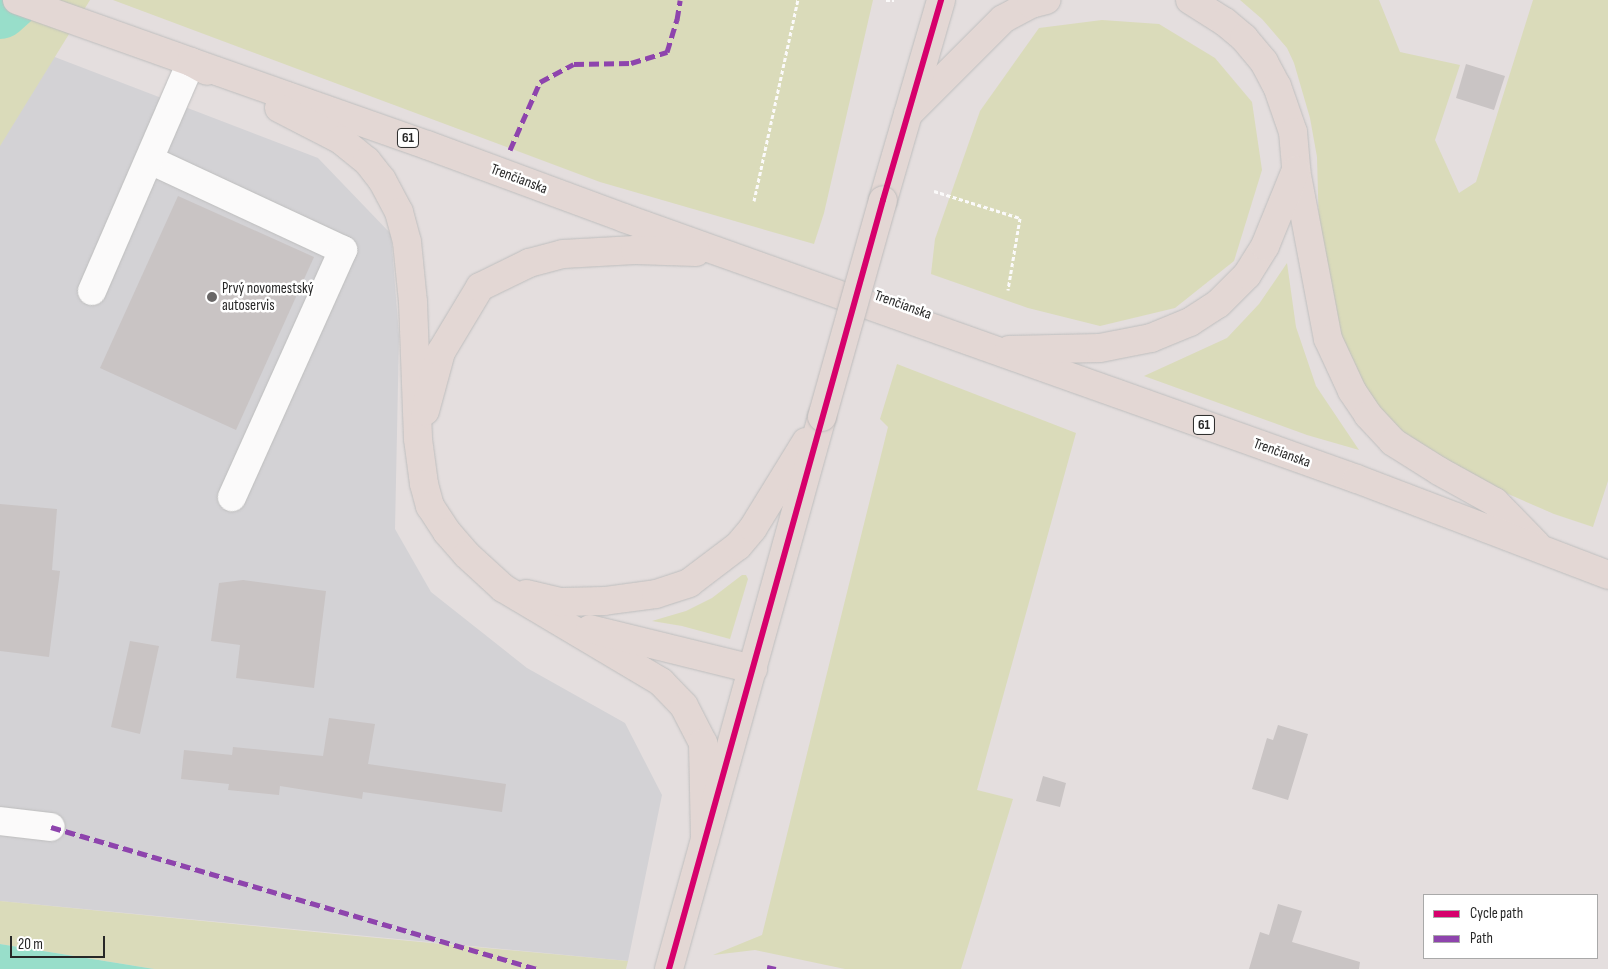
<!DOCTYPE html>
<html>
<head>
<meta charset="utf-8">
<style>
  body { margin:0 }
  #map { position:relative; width:1608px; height:969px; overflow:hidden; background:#e4dede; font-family:"Sofia Sans Condensed",sans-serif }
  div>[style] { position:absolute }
  .industrial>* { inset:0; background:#d3d2d5 }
  .green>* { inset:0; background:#dadbba }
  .water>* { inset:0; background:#98deca }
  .river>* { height:58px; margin:-29px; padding:0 29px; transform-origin:29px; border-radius:29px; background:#98deca }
  .building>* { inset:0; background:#c9c4c4 }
  .path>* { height:3px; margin-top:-1.5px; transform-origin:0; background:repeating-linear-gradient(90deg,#fbfafa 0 4px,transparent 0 6.5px) }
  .roads { filter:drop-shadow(0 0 1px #bebebe) drop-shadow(0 0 1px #bebebe) }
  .minor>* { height:28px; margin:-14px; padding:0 14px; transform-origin:14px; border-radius:14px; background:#fbfafa }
  .major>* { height:28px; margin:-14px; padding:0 14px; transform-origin:14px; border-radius:14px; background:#e3d7d4 }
  .bridges { filter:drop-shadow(0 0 1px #bebcbc) drop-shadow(0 0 1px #bebcbc) }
  .major-bridge>* { height:28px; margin:-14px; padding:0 14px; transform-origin:14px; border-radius:14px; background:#e3d7d4 }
  .quiet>* { height:5px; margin-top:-2.5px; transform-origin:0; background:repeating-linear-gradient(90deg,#8e44ad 0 10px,transparent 0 15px) }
  .cycleway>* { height:6px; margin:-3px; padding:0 3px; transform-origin:3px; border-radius:3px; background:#d6006c }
  .dots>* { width:14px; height:14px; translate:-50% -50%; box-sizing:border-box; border:2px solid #fff; border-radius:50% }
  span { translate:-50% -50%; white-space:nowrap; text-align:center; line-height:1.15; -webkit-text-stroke:5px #fff; paint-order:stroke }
  .shield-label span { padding:1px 4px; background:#fff; border:1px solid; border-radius:4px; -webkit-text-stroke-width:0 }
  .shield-label { font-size:14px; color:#272727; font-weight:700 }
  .street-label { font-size:15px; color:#272727 }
  .poi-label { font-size:15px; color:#272727 }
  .left { translate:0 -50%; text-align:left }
  .legend { position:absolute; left:1423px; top:894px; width:175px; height:65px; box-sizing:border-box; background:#fff; border:1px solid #a9a9a9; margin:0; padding:6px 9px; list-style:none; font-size:15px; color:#272727 }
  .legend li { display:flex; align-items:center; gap:10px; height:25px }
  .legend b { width:25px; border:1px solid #a9a9a9 }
  .scale { position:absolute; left:10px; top:936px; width:95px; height:22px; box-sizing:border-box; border:2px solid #272727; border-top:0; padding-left:6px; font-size:15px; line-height:18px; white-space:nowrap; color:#272727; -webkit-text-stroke:4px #fff; paint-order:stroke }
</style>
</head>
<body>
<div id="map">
  <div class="industrial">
    <i style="clip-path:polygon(0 36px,318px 158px,391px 234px,399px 336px,395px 529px,431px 592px,527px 668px,625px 723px,662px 795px,628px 961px,0 901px)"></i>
  </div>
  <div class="green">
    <i style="clip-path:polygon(0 0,90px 0,0 146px)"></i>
    <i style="clip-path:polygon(113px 0,873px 0,824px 213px,814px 244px,600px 182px)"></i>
    <i style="clip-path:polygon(1240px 0,1379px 0,1400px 52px,1460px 65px,1435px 140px,1459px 193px,1476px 182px,1533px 0,1608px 0,1608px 481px,1593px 527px,1554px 514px,1460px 473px,1424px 454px,1370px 406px,1334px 333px,1319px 230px,1317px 157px,1310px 118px,1294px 63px,1287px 48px,1262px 19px)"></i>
    <i style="clip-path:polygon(1102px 20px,1159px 24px,1215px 58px,1252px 102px,1262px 170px,1234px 261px,1175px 308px,1100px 326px,1028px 308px,931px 274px,935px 239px,980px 111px,1039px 28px)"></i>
    <i style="clip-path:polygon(1287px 263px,1296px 327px,1316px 386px,1359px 450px,1307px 435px,1144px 376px,1227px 338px,1259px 304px)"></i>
    <i style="clip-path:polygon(897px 364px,1076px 433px,977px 790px,1013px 799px,961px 969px,845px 969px,755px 950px,713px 955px,762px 935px,888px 427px,880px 419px)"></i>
    <i style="clip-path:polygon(742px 575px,746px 575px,748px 579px,730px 639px,682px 626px,652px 621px,686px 611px,712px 598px)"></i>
    <i style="clip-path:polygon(0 901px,335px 934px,628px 961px,626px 969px,154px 969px,0 944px)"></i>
  </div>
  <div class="water">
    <i style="clip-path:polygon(0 944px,154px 969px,0 969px)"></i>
  </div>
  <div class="river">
    <i style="left:0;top:10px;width:15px;rotate:-42deg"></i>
  </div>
  <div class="building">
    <i style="clip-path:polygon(1466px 64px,1505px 76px,1494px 110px,1456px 98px)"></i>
    <i style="clip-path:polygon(178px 196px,314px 257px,236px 430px,100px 368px)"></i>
    <i style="clip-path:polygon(0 504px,57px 509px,52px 570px,60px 571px,49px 657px,0 651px)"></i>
    <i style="clip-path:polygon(243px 580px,326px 591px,314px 688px,236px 678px,240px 645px,211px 641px,219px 583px)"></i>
    <i style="clip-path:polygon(130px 641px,159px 646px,140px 734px,111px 727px)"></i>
    <i style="clip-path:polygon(329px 718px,375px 724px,368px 764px,506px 784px,502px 812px,363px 792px,362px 799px,280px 786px,279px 795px,228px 790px,229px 784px,181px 779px,184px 750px,232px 755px,233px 747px,323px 756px)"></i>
    <i style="clip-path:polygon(1278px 725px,1308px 734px,1288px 800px,1252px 789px,1267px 738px,1273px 740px)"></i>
    <i style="clip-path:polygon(1043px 776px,1066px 783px,1060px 807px,1036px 801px)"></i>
    <i style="clip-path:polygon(1278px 904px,1302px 911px,1292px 942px,1360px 962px,1359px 969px,1249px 969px,1260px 932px,1269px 935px)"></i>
  </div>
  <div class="path">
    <i style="left:886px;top:0;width:8px"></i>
    <i style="left:934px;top:191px;width:90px;rotate:17.4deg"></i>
    <i style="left:1020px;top:218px;width:73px;rotate:99.5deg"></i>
    <i style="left:754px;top:201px;width:206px;rotate:-77.7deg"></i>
  </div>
  <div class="roads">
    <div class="minor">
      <i style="left:150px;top:160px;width:213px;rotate:25deg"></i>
      <i style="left:343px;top:250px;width:271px;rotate:114.2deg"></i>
      <i style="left:92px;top:291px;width:249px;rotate:-66.6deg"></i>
      <i style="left:0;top:821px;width:51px;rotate:6.7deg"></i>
    </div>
    <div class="major">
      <i style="left:17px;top:0;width:185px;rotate:19.6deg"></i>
      <i style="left:191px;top:62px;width:18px;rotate:29deg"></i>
      <i style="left:1190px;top:0;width:41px;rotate:32.2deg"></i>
      <i style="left:1225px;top:22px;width:25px;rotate:40deg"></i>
      <i style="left:1244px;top:38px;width:31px;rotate:50deg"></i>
      <i style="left:1264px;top:62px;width:27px;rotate:62deg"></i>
      <i style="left:1277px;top:86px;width:49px;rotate:70.8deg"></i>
      <i style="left:1293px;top:132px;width:38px;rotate:85deg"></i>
      <i style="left:1296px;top:170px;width:172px;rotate:79.3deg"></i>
      <i style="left:1328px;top:339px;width:57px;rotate:65.2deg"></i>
      <i style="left:1352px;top:391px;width:29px;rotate:56deg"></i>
      <i style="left:1368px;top:415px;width:37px;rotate:47deg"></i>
      <i style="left:1393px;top:442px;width:54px;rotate:32.2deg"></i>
      <i style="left:1439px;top:471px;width:64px;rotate:29deg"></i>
      <i style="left:1495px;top:502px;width:59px;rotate:45.7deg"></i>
      <i style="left:191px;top:62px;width:250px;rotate:19.4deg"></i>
      <i style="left:427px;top:145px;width:210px;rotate:20.3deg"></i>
      <i style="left:624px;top:218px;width:778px;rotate:19.6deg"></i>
      <i style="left:1357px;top:479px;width:269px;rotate:20.9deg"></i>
      <i style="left:279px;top:108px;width:70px;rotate:27.3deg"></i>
      <i style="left:341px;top:140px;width:33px;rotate:39deg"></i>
      <i style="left:367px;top:161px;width:24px;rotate:52deg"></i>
      <i style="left:382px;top:180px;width:36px;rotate:62deg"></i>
      <i style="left:399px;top:212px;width:31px;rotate:75deg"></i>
      <i style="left:407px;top:242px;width:60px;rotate:84.3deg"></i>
      <i style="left:413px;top:302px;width:137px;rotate:87.9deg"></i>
      <i style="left:418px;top:439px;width:45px;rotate:82.4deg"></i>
      <i style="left:424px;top:484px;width:23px;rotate:75deg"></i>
      <i style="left:430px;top:506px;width:31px;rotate:57deg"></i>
      <i style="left:447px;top:532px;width:30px;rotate:49deg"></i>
      <i style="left:467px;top:555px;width:49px;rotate:42.5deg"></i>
      <i style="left:503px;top:588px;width:184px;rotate:30.7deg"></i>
      <i style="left:661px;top:682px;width:33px;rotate:46deg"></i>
      <i style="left:684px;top:706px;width:42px;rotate:62.8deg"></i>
      <i style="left:703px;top:743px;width:96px;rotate:88.8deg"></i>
      <i style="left:908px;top:114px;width:134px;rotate:-45deg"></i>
      <i style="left:1003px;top:19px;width:32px;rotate:-28deg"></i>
      <i style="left:1031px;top:4px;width:16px;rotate:-15deg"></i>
      <i style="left:883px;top:200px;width:208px;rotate:-73.8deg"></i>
      <i style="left:1009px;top:350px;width:91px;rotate:-1.3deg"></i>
      <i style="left:1100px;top:348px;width:52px;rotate:-11.1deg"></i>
      <i style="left:1151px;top:338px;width:42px;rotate:-22.3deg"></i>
      <i style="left:1190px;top:322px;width:33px;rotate:-33deg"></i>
      <i style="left:1218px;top:304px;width:41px;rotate:-45deg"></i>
      <i style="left:1247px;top:275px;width:34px;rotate:-58deg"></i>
      <i style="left:1265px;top:246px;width:82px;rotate:-67.8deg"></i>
      <i style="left:425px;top:411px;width:61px;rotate:-74.8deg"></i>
      <i style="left:441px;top:352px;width:76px;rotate:-59deg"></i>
      <i style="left:480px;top:287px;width:55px;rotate:-26.1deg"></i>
      <i style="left:529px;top:263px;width:35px;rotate:-15deg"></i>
      <i style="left:563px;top:254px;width:72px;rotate:-3.2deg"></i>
      <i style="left:635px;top:250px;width:61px;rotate:1.9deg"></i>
      <i style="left:526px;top:594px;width:37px;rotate:13deg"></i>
      <i style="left:562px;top:602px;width:42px;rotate:-1.4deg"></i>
      <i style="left:604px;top:601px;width:52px;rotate:-7.7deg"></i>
      <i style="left:656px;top:594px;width:35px;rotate:-18deg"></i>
      <i style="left:689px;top:583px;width:61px;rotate:-37.1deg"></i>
      <i style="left:738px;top:546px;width:23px;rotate:-50deg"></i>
      <i style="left:753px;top:528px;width:101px;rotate:-58.4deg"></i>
      <i style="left:590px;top:629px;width:168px;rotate:13.8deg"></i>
      <i style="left:669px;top:969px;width:573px;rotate:-74.51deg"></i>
    </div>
  </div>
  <div class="bridges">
    <div class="major-bridge">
      <i style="left:822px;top:417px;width:225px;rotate:-74.3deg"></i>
    </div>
  </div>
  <div class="quiet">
    <i style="left:510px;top:150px;width:74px;rotate:-66.2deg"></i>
    <i style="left:540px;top:82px;width:38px;rotate:-28deg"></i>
    <i style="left:574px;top:64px;width:57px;rotate:-1deg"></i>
    <i style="left:631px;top:63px;width:38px;rotate:-17deg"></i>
    <i style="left:667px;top:52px;width:34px;rotate:-73deg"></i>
    <i style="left:677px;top:20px;width:20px;rotate:-81deg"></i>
    <i style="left:51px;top:827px;width:506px;rotate:16.29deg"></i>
    <i style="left:767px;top:967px;width:9px;rotate:13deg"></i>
  </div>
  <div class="cycleway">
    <i style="left:669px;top:969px;width:798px;rotate:-74.45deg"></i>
    <i style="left:883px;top:200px;width:208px;rotate:-73.8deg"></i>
  </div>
  <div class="dots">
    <i style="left:212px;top:297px;background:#696767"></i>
  </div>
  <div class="shield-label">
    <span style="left:408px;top:138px">61</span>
    <span style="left:1204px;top:425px">61</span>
  </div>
  <div class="street-label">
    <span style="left:519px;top:179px;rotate:21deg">Trenčianska</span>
    <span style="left:903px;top:305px;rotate:20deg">Trenčianska</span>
    <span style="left:1282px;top:453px;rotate:20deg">Trenčianska</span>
  </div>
  <div class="poi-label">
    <span class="left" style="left:222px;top:297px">Prvý novomestský<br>autoservis</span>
  </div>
  <ul class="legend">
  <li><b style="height:6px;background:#d6006c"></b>Cycle path</li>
  <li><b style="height:6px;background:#8e44ad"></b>Path</li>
  </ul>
  <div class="scale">20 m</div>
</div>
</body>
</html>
